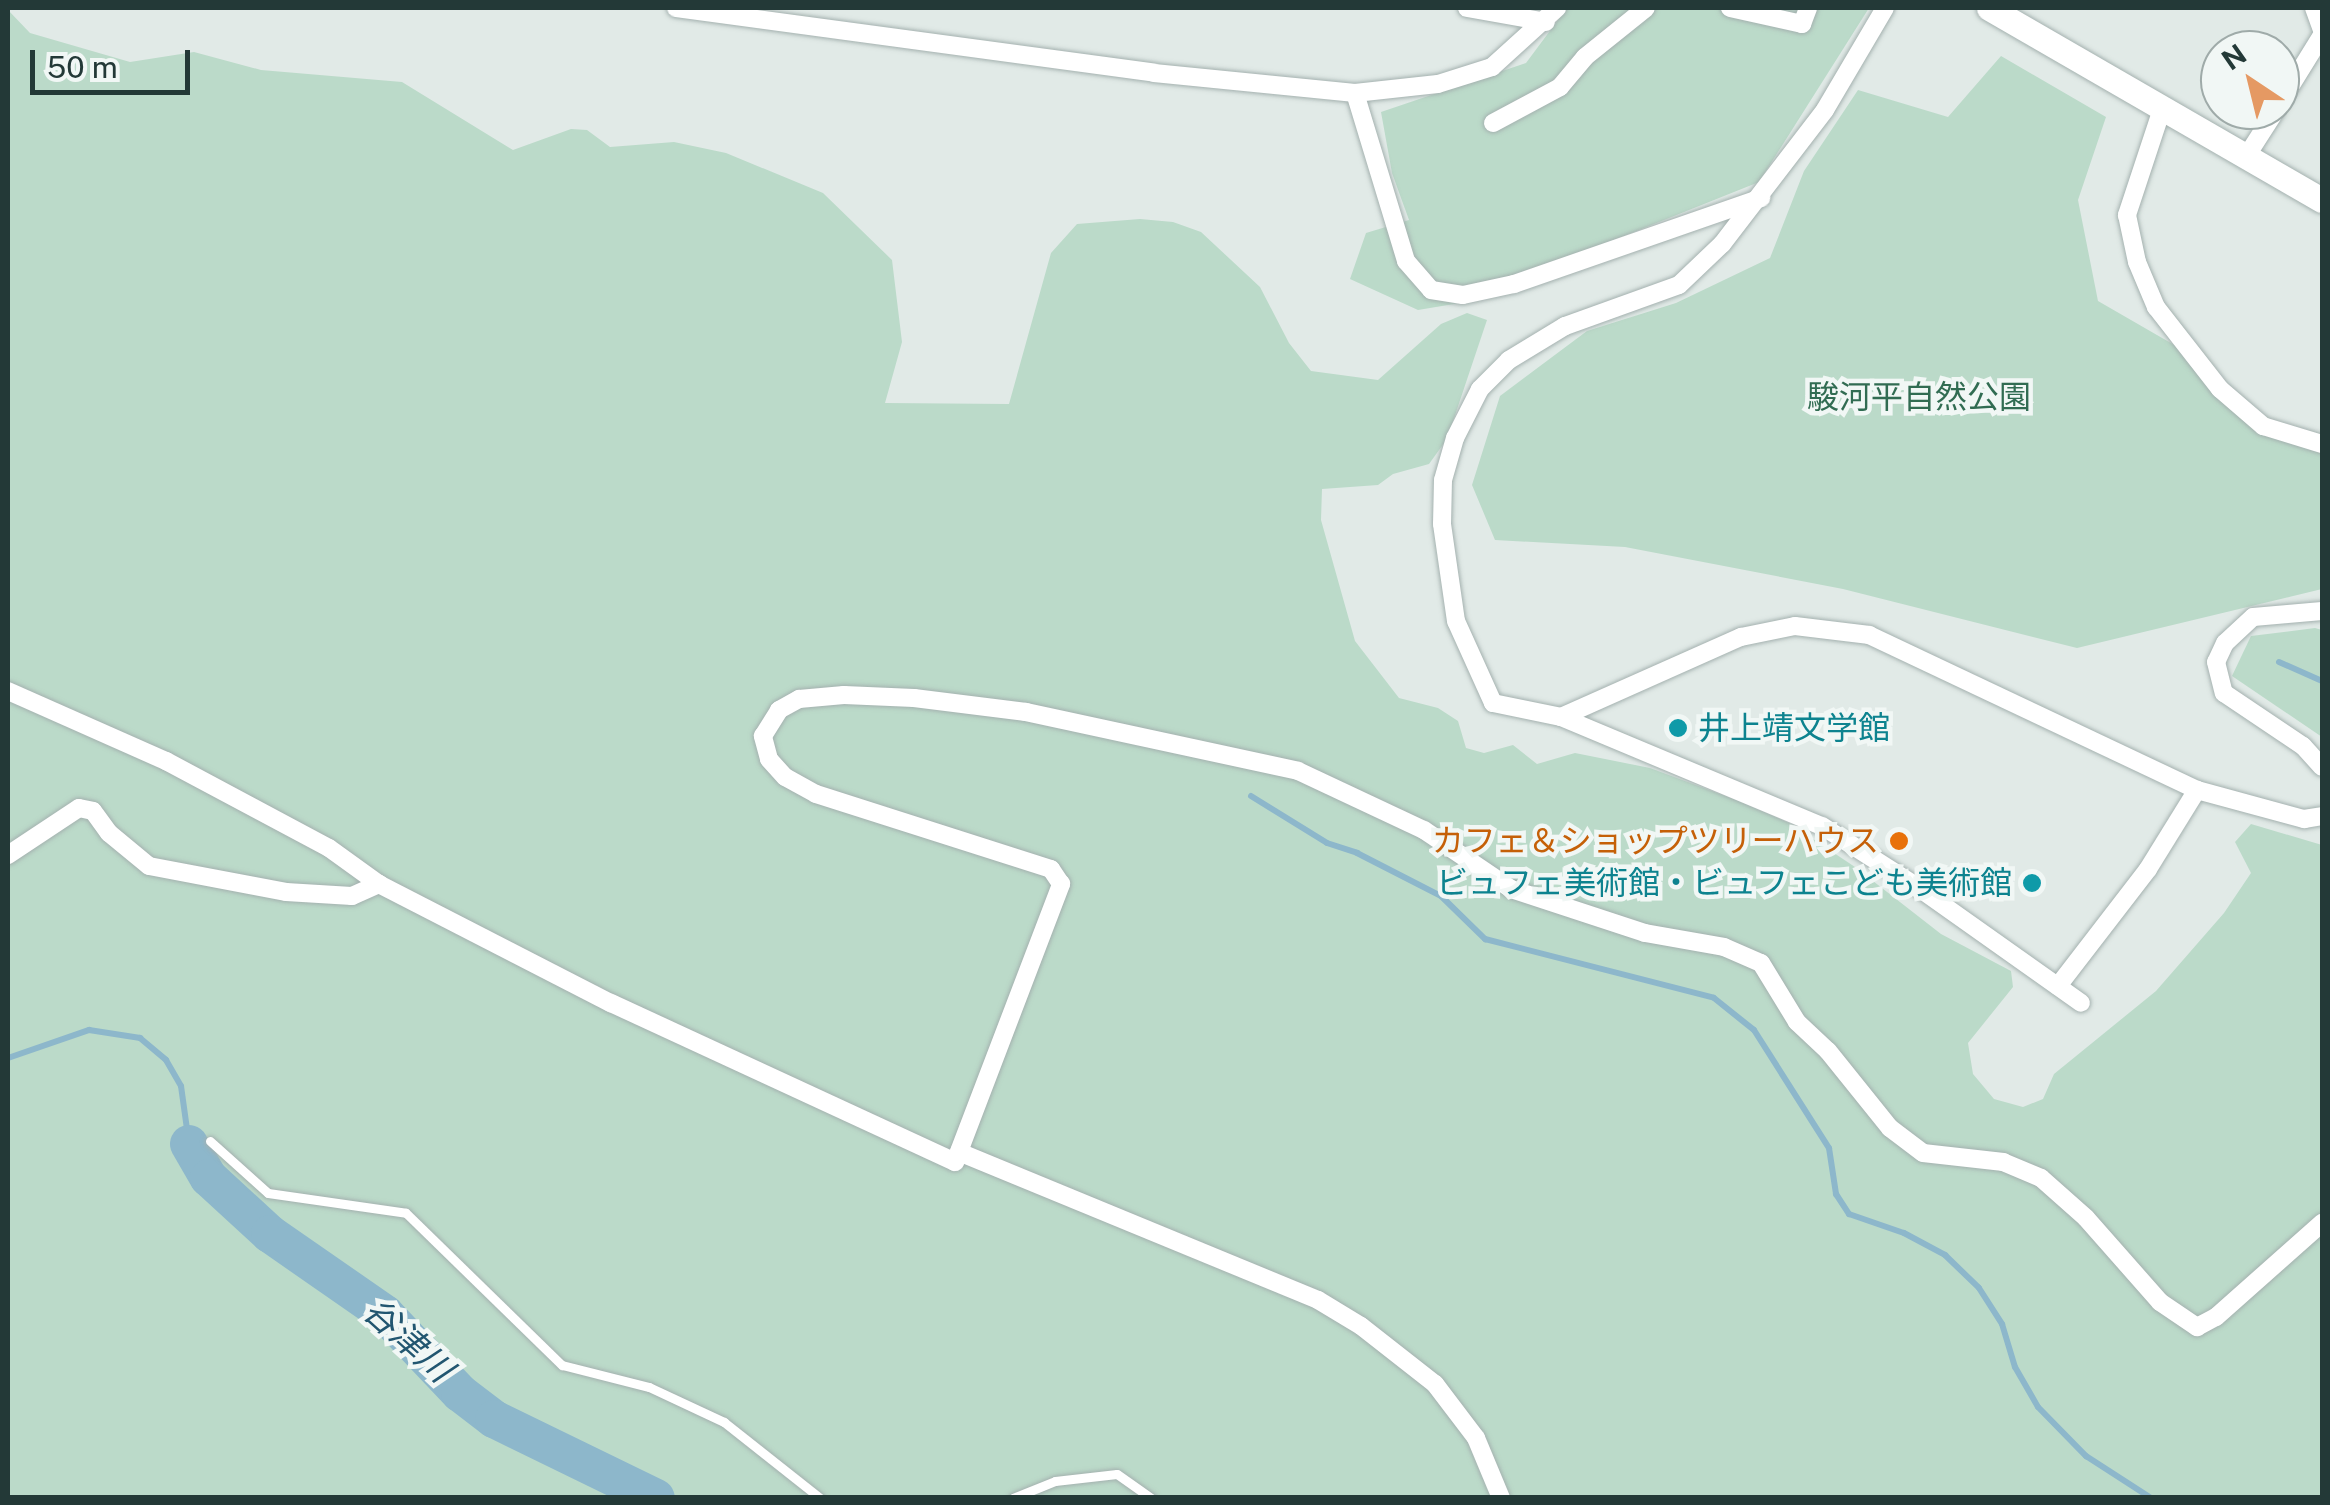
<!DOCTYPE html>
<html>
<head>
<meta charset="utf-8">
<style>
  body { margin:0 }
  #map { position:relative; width:2330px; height:1505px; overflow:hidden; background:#e1eae7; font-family:"Public Sans","Noto Sans JP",sans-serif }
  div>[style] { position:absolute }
  .green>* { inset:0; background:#bbdac9 }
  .stream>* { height:6px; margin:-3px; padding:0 3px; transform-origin:3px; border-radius:3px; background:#8db7cb }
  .river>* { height:38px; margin:-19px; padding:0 19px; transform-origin:19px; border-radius:19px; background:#8db7cb }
  .roads { filter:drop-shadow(0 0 2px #a4b1af) drop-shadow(0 0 2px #a4b1af) }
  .lane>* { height:9px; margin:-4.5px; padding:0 4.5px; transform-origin:4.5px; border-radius:4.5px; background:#fff }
  .street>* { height:18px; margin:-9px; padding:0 9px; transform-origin:9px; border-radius:9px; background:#fff }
  .secondary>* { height:25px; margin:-12.5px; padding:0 12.5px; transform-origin:12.5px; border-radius:12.5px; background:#fff }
  .dots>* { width:28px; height:28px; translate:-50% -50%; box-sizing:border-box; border:5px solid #f1f7f5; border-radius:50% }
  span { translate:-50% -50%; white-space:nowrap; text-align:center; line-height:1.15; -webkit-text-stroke:9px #f1f7f5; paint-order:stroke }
  .park-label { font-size:32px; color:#316c52 }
  .culture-label { font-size:32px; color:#0d838f }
  .left { translate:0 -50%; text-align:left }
  .right { translate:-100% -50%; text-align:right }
  .food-label { font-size:32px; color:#c56008 }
  .water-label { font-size:35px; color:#225670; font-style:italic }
  .frame { position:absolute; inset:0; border:10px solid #233937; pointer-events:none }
  .north { position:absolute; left:2200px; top:30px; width:100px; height:100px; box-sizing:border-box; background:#f1f7f5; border:2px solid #9faba9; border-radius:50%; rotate:325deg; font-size:28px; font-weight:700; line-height:40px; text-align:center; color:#233937 }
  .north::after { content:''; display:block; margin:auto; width:35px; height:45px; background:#e59963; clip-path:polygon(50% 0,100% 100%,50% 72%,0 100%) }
  .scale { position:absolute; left:30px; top:50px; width:160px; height:45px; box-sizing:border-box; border:5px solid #233937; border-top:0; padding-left:12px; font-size:30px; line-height:35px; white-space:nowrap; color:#233937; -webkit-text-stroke:8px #f1f7f5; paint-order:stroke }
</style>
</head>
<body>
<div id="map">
  <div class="green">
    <i style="clip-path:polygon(1567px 8px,1869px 8px,1759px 182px,1454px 304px,1418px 310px,1350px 279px,1366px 233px,1409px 220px,1392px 173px,1381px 112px,1526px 63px)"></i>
    <i style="clip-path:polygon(8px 10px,30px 33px,130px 62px,194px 52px,261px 70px,402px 82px,513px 150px,571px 129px,587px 130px,610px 147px,674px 142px,726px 153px,823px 193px,892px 260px,902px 342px,885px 403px,1009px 404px,1051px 253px,1077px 224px,1140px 219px,1173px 222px,1201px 232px,1260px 287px,1289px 343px,1311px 371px,1378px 380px,1441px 324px,1467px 313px,1487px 320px,1447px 439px,1429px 464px,1393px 474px,1378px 485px,1322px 489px,1321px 520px,1355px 641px,1399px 698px,1438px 708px,1458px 721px,1466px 748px,1484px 753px,1513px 745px,1537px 764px,1575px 753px,1650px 768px,1736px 800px,1789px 823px,1855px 867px,1941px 934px,2011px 971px,2013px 987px,1968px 1043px,1973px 1074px,1994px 1099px,2023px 1107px,2043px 1099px,2054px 1074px,2156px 991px,2224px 913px,2251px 873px,2235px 842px,2251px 824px,2322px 845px,2322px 1497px,8px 1497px)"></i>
    <i style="clip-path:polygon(2001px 56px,2106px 117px,2078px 200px,2098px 301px,2176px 346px,2220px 396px,2322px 450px,2322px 589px,2077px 648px,1843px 589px,1625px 547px,1495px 540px,1472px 485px,1500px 396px,1587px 331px,1676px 303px,1770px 258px,1804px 171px,1858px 90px,1948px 117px)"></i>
    <i style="clip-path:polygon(2315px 628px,2322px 630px,2322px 737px,2232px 676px,2251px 636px)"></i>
  </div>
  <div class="stream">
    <i style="left:2279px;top:662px;width:47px;rotate:23.8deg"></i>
    <i style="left:1251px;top:796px;width:89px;rotate:31.7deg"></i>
    <i style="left:1327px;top:843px;width:32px;rotate:18deg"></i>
    <i style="left:1357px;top:853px;width:94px;rotate:27.1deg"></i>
    <i style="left:1441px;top:896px;width:62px;rotate:44.3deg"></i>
    <i style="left:1485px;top:939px;width:236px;rotate:14.4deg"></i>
    <i style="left:1714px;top:998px;width:51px;rotate:38.7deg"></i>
    <i style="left:1754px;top:1030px;width:140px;rotate:57.6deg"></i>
    <i style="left:1829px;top:1148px;width:47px;rotate:81.3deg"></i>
    <i style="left:1836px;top:1194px;width:24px;rotate:57deg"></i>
    <i style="left:1849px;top:1214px;width:58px;rotate:19.1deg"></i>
    <i style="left:1904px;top:1233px;width:47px;rotate:28.2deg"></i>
    <i style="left:1945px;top:1255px;width:47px;rotate:44.1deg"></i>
    <i style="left:1979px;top:1288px;width:43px;rotate:57.4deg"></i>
    <i style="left:2002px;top:1324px;width:45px;rotate:73.2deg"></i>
    <i style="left:2015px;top:1367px;width:46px;rotate:60.1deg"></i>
    <i style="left:2038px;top:1407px;width:69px;rotate:45.6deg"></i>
    <i style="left:2086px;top:1456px;width:77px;rotate:32.9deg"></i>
    <i style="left:8px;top:1058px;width:86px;rotate:-19.1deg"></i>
    <i style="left:89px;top:1030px;width:52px;rotate:8.9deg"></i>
    <i style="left:140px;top:1038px;width:34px;rotate:40deg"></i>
    <i style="left:166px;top:1060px;width:30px;rotate:60deg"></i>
    <i style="left:181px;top:1086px;width:59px;rotate:82.1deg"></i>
  </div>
  <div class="river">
    <i style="left:189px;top:1144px;width:39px;rotate:60deg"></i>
    <i style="left:209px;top:1178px;width:83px;rotate:42.6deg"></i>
    <i style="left:270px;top:1234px;width:140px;rotate:34.8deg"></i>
    <i style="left:385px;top:1314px;width:109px;rotate:46.5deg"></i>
    <i style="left:460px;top:1393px;width:43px;rotate:37.4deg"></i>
    <i style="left:494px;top:1419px;width:180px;rotate:26deg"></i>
  </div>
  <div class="roads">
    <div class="lane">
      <i style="left:210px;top:1141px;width:78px;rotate:41.9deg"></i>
      <i style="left:268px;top:1193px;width:139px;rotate:8.2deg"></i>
      <i style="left:406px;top:1213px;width:218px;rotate:44.3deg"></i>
      <i style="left:562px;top:1365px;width:90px;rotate:14.2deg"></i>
      <i style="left:649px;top:1387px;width:83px;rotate:25deg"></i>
      <i style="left:724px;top:1422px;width:122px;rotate:38.4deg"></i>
      <i style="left:1013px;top:1498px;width:45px;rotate:-22deg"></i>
      <i style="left:1055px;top:1481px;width:62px;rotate:-6.4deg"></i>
      <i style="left:1117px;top:1474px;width:42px;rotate:35.2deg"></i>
    </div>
    <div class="street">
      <i style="left:676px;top:8px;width:482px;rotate:7.7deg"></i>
      <i style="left:1154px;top:73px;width:202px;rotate:5.7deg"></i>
      <i style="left:1355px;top:93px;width:83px;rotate:-6.2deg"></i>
      <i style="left:1438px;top:84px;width:57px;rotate:-17.5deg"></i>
      <i style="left:1492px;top:67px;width:88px;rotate:-42.2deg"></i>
      <i style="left:1467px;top:8px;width:80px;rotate:10deg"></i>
      <i style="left:1730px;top:8px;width:74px;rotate:12.5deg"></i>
      <i style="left:1802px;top:24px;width:17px;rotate:-69deg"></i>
      <i style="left:1885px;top:8px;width:118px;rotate:120.5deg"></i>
      <i style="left:1825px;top:110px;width:169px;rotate:127.5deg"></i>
      <i style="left:1722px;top:244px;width:59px;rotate:136.4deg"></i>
      <i style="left:1679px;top:285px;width:121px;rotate:160.2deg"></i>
      <i style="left:1565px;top:326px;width:66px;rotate:148.7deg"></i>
      <i style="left:1509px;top:360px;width:41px;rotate:135deg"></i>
      <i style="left:1480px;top:389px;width:55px;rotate:117deg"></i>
      <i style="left:1455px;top:438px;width:44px;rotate:105.9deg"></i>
      <i style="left:1443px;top:480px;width:44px;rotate:91.3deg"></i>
      <i style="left:1442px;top:524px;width:98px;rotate:81.8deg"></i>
      <i style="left:1456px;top:621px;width:90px;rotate:65.7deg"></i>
      <i style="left:1493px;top:703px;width:69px;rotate:11.6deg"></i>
      <i style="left:1561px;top:717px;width:197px;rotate:-24deg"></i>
      <i style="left:1741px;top:637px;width:55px;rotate:-11.5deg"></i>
      <i style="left:1795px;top:626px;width:75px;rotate:6.9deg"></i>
      <i style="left:1869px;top:635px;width:363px;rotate:25.3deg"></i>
      <i style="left:2197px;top:790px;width:111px;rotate:15.2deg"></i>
      <i style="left:2304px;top:819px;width:18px;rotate:-9deg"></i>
      <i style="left:2314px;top:8px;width:23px;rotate:70deg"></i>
      <i style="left:1355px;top:93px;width:176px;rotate:73.1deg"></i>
      <i style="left:1406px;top:261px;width:38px;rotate:49deg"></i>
      <i style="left:1431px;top:290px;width:32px;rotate:9deg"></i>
      <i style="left:1463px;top:295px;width:52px;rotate:-12.2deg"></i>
      <i style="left:1514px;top:284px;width:262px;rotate:-19.2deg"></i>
      <i style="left:2280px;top:103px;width:80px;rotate:-58.3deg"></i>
      <i style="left:2162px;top:109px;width:112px;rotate:108.3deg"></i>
      <i style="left:2127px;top:215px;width:48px;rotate:78deg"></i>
      <i style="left:2137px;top:262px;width:49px;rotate:67.1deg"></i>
      <i style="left:2156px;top:307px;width:104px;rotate:52deg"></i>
      <i style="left:2220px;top:389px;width:57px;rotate:40.7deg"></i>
      <i style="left:2263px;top:426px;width:62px;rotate:17deg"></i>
      <i style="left:1493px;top:123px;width:76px;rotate:-28.2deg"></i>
      <i style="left:1560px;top:87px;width:39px;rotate:-50deg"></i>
      <i style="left:1585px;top:57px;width:78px;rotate:-38.8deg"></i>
      <i style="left:2246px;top:157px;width:56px;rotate:-57.4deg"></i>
      <i style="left:2322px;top:611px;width:69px;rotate:175deg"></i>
      <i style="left:2253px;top:617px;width:38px;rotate:137deg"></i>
      <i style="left:2225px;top:643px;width:21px;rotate:115deg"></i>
      <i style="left:2216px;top:662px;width:32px;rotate:76deg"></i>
      <i style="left:2224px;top:693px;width:95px;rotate:33.9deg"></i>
      <i style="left:2303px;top:746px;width:28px;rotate:48deg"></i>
      <i style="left:8px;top:691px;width:173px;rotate:23.9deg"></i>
      <i style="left:166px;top:761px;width:185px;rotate:28.1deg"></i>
      <i style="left:329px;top:848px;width:62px;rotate:35.8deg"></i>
      <i style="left:379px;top:884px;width:261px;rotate:27.2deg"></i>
      <i style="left:611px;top:1003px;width:379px;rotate:24.8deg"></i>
      <i style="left:955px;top:1162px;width:298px;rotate:-69.1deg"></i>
      <i style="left:1061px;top:884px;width:18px;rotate:-124deg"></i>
      <i style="left:1051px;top:869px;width:247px;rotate:-162.3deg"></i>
      <i style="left:816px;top:794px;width:35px;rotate:-151deg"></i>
      <i style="left:785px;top:777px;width:24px;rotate:-132deg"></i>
      <i style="left:769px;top:759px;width:24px;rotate:-105deg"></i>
      <i style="left:763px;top:736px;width:31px;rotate:-58deg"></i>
      <i style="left:779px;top:710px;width:23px;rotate:-29deg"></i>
      <i style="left:799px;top:699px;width:45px;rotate:-5.1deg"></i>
      <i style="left:844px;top:695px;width:70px;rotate:2.5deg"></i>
      <i style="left:914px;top:698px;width:113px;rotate:7.1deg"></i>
      <i style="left:1026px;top:712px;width:278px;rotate:12.2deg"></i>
      <i style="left:1298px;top:771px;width:139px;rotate:25.1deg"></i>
      <i style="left:1424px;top:830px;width:105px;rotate:34.1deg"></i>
      <i style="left:1511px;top:889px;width:141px;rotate:18.2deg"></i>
      <i style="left:1645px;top:933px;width:80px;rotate:10deg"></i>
      <i style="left:1724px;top:947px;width:40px;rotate:23.4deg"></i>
      <i style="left:1761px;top:963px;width:69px;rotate:58.6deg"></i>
      <i style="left:1797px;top:1022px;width:42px;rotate:43.1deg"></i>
      <i style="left:1828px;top:1051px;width:99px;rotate:51.2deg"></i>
      <i style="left:1890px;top:1128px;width:41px;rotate:37.1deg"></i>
      <i style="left:1923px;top:1153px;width:81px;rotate:6.4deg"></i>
      <i style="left:2003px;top:1162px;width:41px;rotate:22.8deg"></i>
      <i style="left:2041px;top:1178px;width:60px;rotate:41.6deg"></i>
      <i style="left:2086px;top:1218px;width:112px;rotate:48.6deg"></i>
      <i style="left:2160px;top:1302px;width:45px;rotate:34deg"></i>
      <i style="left:2197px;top:1327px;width:21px;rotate:-28deg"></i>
      <i style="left:2216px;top:1317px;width:142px;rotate:-41.6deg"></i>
      <i style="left:1561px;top:717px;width:283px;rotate:22.7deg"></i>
      <i style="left:1822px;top:826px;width:112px;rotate:32.6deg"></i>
      <i style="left:1916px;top:886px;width:202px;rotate:35.3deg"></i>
      <i style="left:8px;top:855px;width:85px;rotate:-33.5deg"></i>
      <i style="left:79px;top:808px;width:14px;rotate:12deg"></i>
      <i style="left:93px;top:811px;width:27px;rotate:54deg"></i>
      <i style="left:109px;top:833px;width:52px;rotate:39.5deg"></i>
      <i style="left:149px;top:866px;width:139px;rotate:10.7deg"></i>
      <i style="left:286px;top:892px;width:66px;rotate:3.5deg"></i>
      <i style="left:352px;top:896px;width:30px;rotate:-24deg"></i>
      <i style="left:2058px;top:986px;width:148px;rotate:-52.4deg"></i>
      <i style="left:2148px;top:869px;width:93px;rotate:-58.2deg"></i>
      <i style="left:959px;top:1152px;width:388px;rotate:22.4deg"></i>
      <i style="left:1318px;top:1300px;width:50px;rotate:31.2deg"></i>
      <i style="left:1361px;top:1326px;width:94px;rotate:38.1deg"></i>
      <i style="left:1435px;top:1384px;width:68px;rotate:52.8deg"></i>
      <i style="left:1476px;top:1438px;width:65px;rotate:67.4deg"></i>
    </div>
    <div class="secondary">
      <i style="left:1989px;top:8px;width:384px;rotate:30deg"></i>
    </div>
  </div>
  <div class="dots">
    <i style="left:1678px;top:728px;background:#0f9aa8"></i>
    <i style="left:1899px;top:841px;background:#e8710a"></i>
    <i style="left:2032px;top:883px;background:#0f9aa8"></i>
  </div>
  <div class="park-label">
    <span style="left:1919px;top:397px">駿河平自然公園</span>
  </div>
  <div class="culture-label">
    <span class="left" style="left:1698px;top:728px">井上靖文学館</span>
    <span class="right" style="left:2012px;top:883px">ビュフェ美術館・ビュフェこども美術館</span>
  </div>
  <div class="food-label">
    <span class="right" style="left:1879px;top:841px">カフェ＆ショップツリーハウス</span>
  </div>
  <div class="water-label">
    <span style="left:408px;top:1340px;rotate:42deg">谷津川</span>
  </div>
  <div class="frame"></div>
  <div class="north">N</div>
  <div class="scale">50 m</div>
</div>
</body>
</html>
